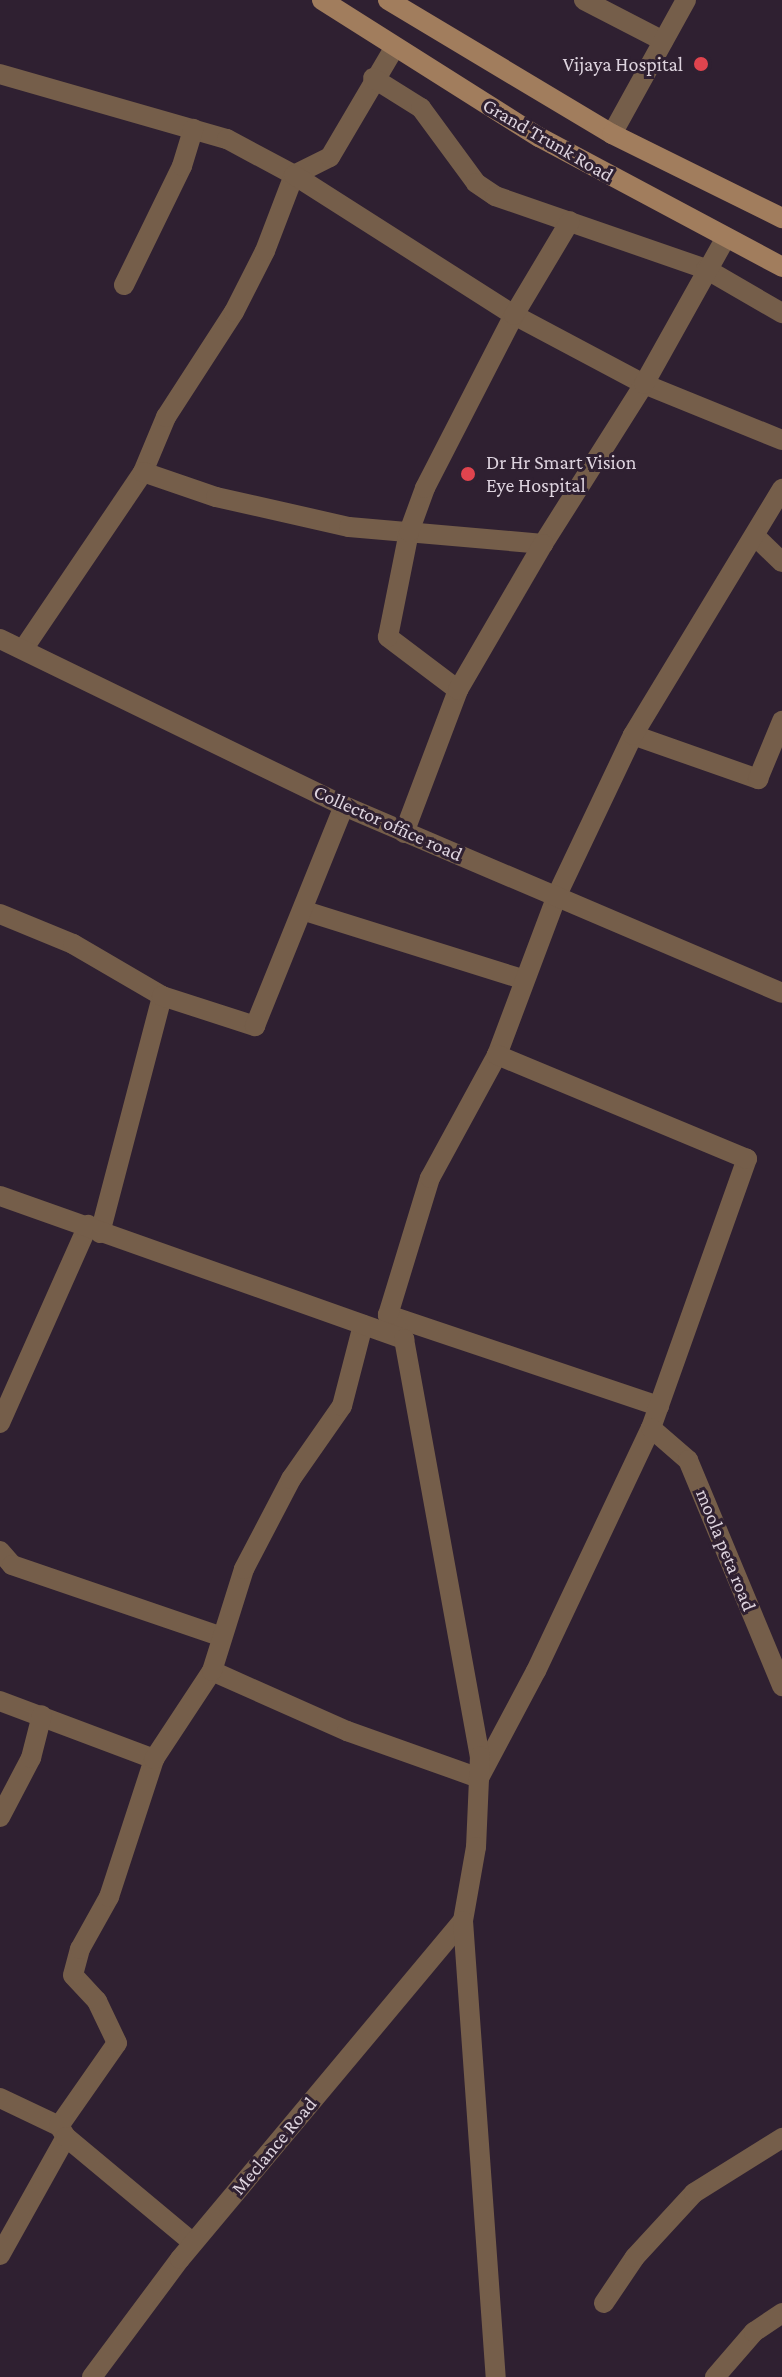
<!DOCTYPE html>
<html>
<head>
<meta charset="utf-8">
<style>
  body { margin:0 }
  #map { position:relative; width:782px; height:2377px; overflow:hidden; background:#2f2031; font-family:"Crimson Pro",serif }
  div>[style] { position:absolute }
  .minor>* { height:20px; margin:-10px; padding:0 10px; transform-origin:10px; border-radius:10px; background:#755e4a }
  .tertiary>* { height:20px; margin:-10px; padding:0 10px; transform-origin:10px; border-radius:10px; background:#755e4a }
  .secondary>* { height:20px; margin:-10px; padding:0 10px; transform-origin:10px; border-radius:10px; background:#a17d5d }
  .dots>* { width:22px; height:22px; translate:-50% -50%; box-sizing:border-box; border:4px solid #2f2031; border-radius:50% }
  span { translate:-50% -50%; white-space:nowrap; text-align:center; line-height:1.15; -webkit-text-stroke:6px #2f2031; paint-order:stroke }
  .poi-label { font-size:20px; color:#ddd3de }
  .right { translate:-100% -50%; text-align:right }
  .left { translate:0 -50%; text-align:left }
  .street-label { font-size:20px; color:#ddd3de }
</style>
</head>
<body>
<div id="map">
  <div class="minor">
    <i style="left:584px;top:0;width:89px;rotate:27.4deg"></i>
    <i style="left:0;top:74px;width:236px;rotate:16deg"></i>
    <i style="left:227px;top:139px;width:76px;rotate:28.2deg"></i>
    <i style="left:294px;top:175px;width:40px;rotate:-26.6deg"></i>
    <i style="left:330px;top:157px;width:124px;rotate:-59.5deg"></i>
    <i style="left:373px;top:78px;width:57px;rotate:32deg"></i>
    <i style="left:421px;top:108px;width:93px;rotate:53.7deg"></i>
    <i style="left:476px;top:183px;width:23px;rotate:34deg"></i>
    <i style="left:495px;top:196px;width:223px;rotate:19.1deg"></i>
    <i style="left:706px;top:269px;width:88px;rotate:30.1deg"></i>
    <i style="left:612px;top:134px;width:153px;rotate:-61.1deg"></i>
    <i style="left:124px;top:285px;width:132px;rotate:-64deg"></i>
    <i style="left:182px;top:166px;width:39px;rotate:-73deg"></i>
    <i style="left:143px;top:472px;width:60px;rotate:-67.3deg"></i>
    <i style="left:166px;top:417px;width:125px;rotate:-57.1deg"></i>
    <i style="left:234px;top:312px;width:68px;rotate:-63.1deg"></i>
    <i style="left:265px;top:251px;width:81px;rotate:-69.1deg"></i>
    <i style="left:294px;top:175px;width:261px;rotate:32.5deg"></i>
    <i style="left:514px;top:315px;width:147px;rotate:28deg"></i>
    <i style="left:644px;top:384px;width:149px;rotate:22.1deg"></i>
    <i style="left:756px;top:537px;width:36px;rotate:44deg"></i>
    <i style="left:24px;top:648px;width:212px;rotate:-55.9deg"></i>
    <i style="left:143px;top:472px;width:77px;rotate:18.9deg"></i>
    <i style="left:216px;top:497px;width:136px;rotate:12.7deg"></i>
    <i style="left:349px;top:527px;width:195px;rotate:5deg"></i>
    <i style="left:543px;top:544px;width:189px;rotate:-57.7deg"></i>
    <i style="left:644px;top:384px;width:166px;rotate:-60.8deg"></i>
    <i style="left:458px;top:690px;width:88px;rotate:-142.9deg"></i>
    <i style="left:388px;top:637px;width:107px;rotate:-78.7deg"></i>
    <i style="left:409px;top:532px;width:47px;rotate:-70deg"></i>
    <i style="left:425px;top:488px;width:195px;rotate:-62.8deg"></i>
    <i style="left:514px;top:315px;width:109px;rotate:-59.2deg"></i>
    <i style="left:633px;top:735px;width:133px;rotate:19.4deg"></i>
    <i style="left:758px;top:779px;width:63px;rotate:-67.5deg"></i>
    <i style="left:404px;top:833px;width:153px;rotate:-69.3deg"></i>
    <i style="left:458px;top:690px;width:169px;rotate:-59.8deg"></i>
    <i style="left:305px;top:911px;width:227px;rotate:17.4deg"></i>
    <i style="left:0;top:914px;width:79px;rotate:22.3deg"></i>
    <i style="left:73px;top:944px;width:103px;rotate:30.3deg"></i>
    <i style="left:100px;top:1233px;width:245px;rotate:-75.3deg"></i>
    <i style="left:162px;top:996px;width:98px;rotate:17.9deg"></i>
    <i style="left:255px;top:1026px;width:237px;rotate:-68deg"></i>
    <i style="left:388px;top:1315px;width:286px;rotate:18.6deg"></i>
    <i style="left:404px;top:1339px;width:29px;rotate:-124deg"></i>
    <i style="left:388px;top:1315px;width:143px;rotate:-73deg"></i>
    <i style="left:430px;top:1178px;width:140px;rotate:-61.4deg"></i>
    <i style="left:497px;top:1055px;width:171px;rotate:-69.4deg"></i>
    <i style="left:557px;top:895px;width:177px;rotate:-64.6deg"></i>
    <i style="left:633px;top:735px;width:288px;rotate:-58.8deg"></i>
    <i style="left:0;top:1423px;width:217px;rotate:-66deg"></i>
    <i style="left:0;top:1551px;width:18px;rotate:49deg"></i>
    <i style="left:12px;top:1565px;width:222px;rotate:18.9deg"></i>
    <i style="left:212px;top:1671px;width:148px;rotate:24deg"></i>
    <i style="left:347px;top:1731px;width:140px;rotate:19.6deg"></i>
    <i style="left:479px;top:1778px;width:121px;rotate:-62deg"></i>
    <i style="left:536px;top:1671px;width:269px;rotate:-64.7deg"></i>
    <i style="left:651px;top:1428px;width:286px;rotate:-70.4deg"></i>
    <i style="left:747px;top:1159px;width:271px;rotate:-157.4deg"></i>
    <i style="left:0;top:1701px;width:165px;rotate:20.6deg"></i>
    <i style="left:0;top:1817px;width:67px;rotate:-62.3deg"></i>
    <i style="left:31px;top:1758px;width:44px;rotate:-75.7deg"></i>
    <i style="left:0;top:2098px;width:65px;rotate:25.4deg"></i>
    <i style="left:66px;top:2137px;width:13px;rotate:-122deg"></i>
    <i style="left:59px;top:2126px;width:101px;rotate:-55.1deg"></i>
    <i style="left:117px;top:2043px;width:47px;rotate:-115.5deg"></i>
    <i style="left:97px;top:2001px;width:35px;rotate:-133deg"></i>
    <i style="left:73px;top:1975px;width:27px;rotate:-75deg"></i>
    <i style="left:80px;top:1949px;width:60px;rotate:-60.9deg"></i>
    <i style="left:109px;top:1897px;width:145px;rotate:-71.9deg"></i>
    <i style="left:154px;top:1759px;width:105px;rotate:-56.6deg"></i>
    <i style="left:212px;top:1671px;width:107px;rotate:-72.6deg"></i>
    <i style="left:244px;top:1569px;width:102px;rotate:-62.4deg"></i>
    <i style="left:291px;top:1479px;width:89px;rotate:-55.1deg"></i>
    <i style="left:342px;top:1406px;width:84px;rotate:-75.5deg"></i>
    <i style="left:0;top:2255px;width:135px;rotate:-60.8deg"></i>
    <i style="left:66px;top:2137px;width:165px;rotate:39.8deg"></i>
    <i style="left:604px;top:2303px;width:55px;rotate:-56deg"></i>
    <i style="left:635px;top:2257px;width:87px;rotate:-47.3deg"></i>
    <i style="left:694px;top:2193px;width:104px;rotate:-32deg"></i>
    <i style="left:92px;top:2377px;width:147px;rotate:-53.3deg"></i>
    <i style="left:180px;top:2259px;width:441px;rotate:-50.1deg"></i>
    <i style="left:715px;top:2377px;width:60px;rotate:-49.1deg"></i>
    <i style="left:754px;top:2332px;width:34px;rotate:-34deg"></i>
  </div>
  <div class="tertiary">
    <i style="left:0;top:639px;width:382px;rotate:25.9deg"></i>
    <i style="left:344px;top:806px;width:476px;rotate:23.1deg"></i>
    <i style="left:0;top:1196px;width:429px;rotate:19.5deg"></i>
    <i style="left:404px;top:1339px;width:424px;rotate:79.7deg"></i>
    <i style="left:480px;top:1756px;width:91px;rotate:92.5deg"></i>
    <i style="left:476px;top:1847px;width:75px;rotate:100deg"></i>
    <i style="left:463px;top:1921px;width:457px;rotate:85.9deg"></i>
    <i style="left:651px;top:1428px;width:49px;rotate:40.9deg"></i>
    <i style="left:688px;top:1460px;width:245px;rotate:67.4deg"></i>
  </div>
  <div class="secondary">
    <i style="left:322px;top:0;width:257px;rotate:32.3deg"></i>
    <i style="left:539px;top:137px;width:276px;rotate:28.1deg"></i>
    <i style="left:388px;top:0;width:261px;rotate:30.9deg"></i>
    <i style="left:612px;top:134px;width:190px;rotate:26.3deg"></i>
  </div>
  <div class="dots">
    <i style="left:701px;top:64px;background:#e0444e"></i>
    <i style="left:468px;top:474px;background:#e0444e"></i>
  </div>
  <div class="poi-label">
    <span class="right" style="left:683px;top:64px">Vijaya Hospital</span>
    <span class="left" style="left:486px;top:474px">Dr Hr Smart Vision<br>Eye Hospital</span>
  </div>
  <div class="street-label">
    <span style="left:548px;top:140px;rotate:30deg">Grand Trunk Road</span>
    <span style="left:388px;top:823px;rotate:24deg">Collector office road</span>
    <span style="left:726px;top:1550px;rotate:68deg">moola peta road</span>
    <span style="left:274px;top:2146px;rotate:-50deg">Meclance Road</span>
  </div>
</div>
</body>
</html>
